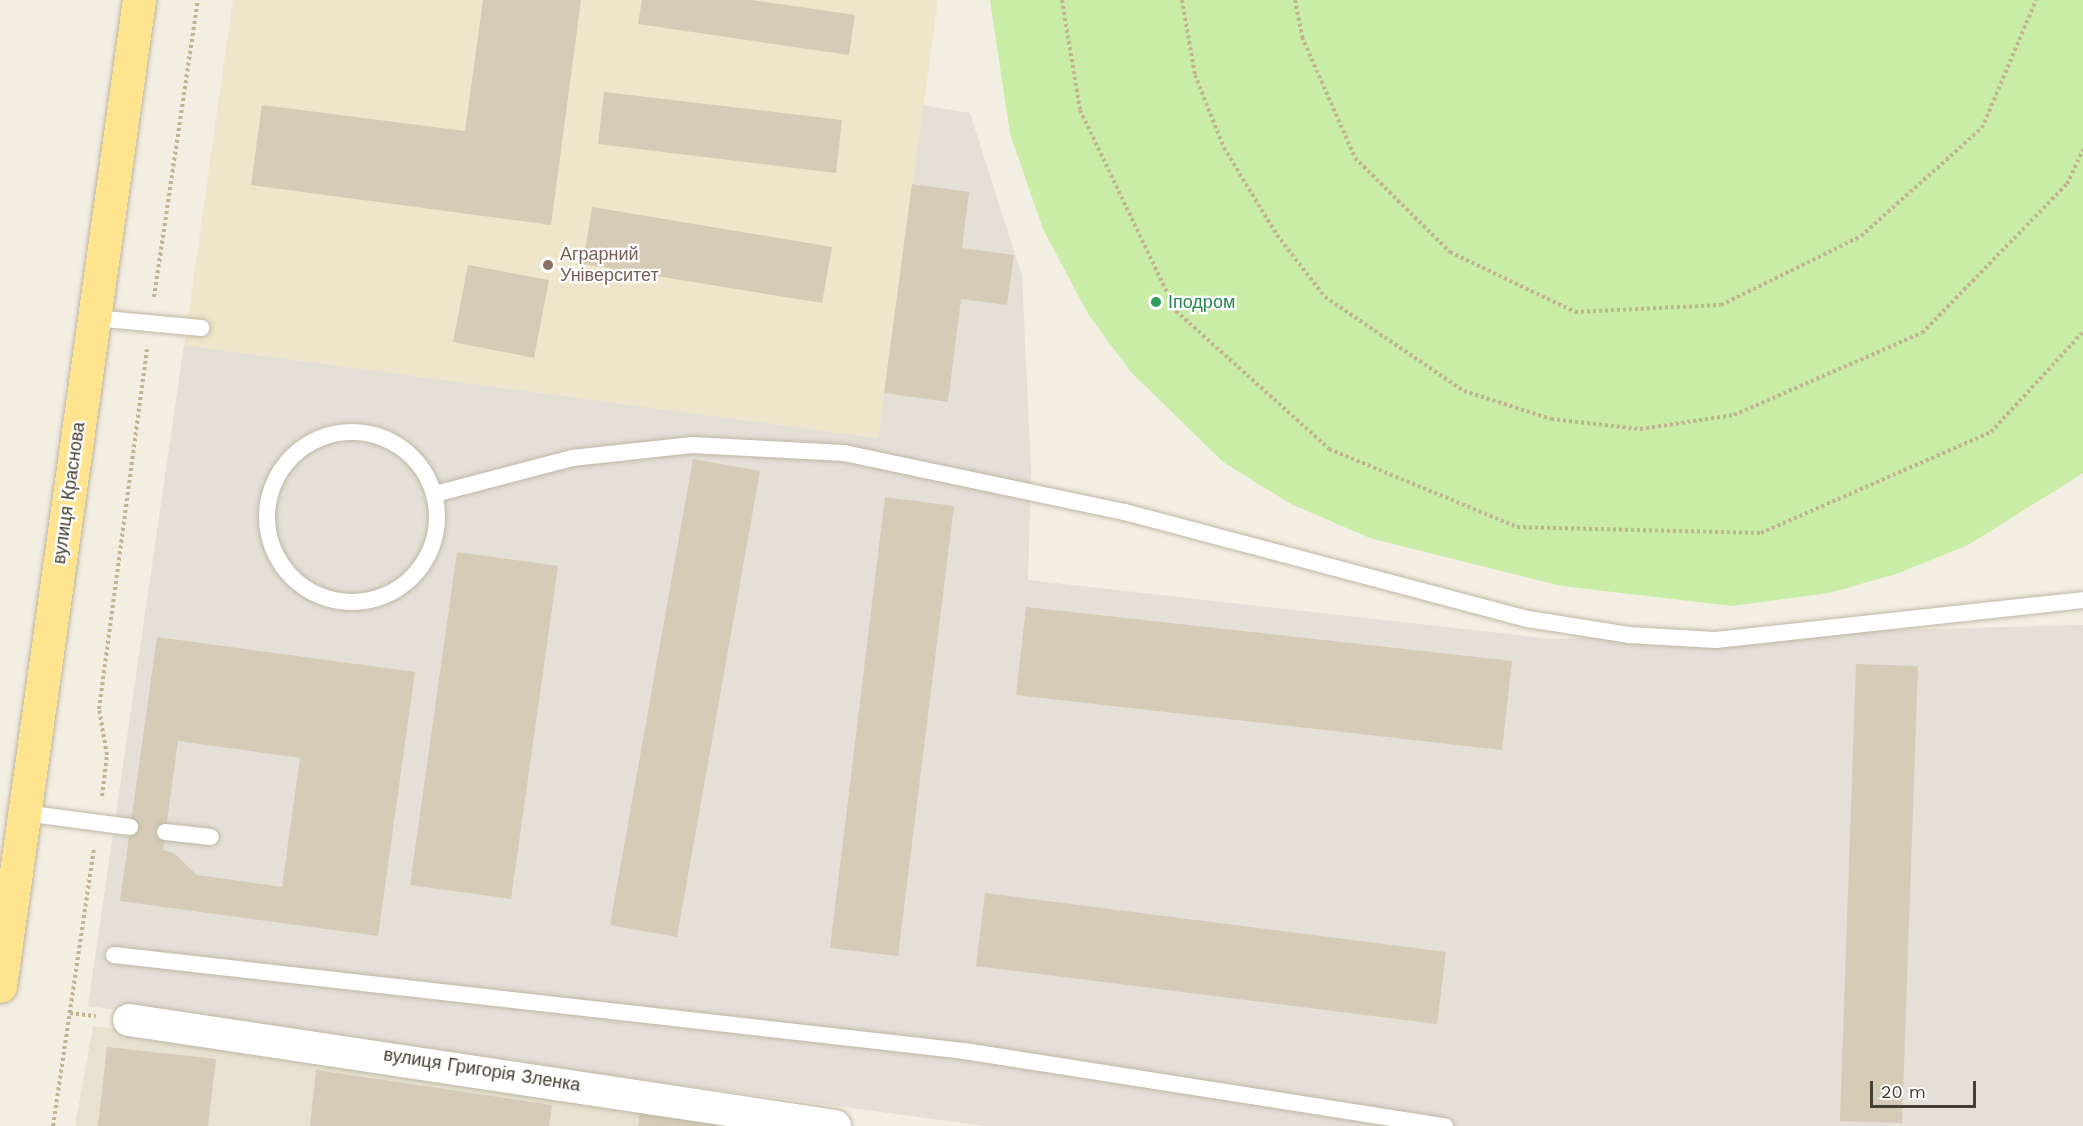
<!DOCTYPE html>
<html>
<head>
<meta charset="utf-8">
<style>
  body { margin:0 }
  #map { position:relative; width:2083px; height:1126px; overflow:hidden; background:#f3eee2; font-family:"Work Sans",sans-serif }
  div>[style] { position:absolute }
  .residential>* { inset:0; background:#e7e1cf }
  .industrial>* { inset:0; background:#e4dfd7 }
  .education>* { inset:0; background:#eee5ca }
  .green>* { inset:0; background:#c9eca6 }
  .building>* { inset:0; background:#d5cbb6 }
  .path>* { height:4px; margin-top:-2px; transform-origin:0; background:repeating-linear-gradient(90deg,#c2b493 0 3px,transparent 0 6px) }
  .roads { filter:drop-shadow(0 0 2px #bfb7a4) drop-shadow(0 0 2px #bfb7a4) }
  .service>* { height:16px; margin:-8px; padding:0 8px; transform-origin:8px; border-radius:8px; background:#fff }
  .service>.ring { margin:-8px; padding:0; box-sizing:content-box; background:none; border:16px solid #fff; border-radius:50% }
  .minor>* { height:32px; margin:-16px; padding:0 16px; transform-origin:16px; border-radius:16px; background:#fff }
  .primary>* { height:33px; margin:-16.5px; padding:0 16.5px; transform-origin:16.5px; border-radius:16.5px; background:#ffe48f }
  .dots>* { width:16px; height:16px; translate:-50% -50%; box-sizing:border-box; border:3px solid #fff; border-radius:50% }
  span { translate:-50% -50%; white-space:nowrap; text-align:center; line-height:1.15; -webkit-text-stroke:4.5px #fff; paint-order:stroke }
  .education-label { font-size:18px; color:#785e54 }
  .left { translate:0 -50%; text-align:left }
  .leisure-label { font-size:18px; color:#27864d }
  .street-label { font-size:18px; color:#453e32 }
  .scale { position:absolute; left:1870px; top:1081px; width:106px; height:27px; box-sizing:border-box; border:3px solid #453e32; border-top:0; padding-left:8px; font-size:18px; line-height:21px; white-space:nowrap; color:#453e32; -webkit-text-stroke:4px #fff; paint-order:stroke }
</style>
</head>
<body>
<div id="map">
  <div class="residential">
    <i style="clip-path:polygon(93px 1026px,810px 1126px,75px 1126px)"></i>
  </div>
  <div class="industrial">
    <i style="clip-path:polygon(923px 105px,970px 113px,1022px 276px,1031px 471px,1028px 580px,1552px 639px,2083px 625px,2083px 1126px,986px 1126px,88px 1006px,184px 345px,878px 438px)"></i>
  </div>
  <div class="education">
    <i style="clip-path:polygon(233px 0,938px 0,878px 438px,184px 345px)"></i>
  </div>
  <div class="green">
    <i style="clip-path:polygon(990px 0,2083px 0,2083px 473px,1968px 545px,1896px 574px,1829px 593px,1732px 606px,1562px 586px,1370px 538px,1291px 504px,1223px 462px,1130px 371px,1088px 314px,1043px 229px,1010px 134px)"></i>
  </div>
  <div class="building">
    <i style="clip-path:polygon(483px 0,581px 0,551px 225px,251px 185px,262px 105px,465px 131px)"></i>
    <i style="clip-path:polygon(642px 0,752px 0,855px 15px,849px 55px,638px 24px)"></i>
    <i style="clip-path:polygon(604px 92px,842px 120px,836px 173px,598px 144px)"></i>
    <i style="clip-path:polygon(912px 184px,969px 192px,962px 248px,1014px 255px,1007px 305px,961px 299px,948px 402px,884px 393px)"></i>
    <i style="clip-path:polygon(592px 207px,832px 247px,822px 303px,583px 264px)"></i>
    <i style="clip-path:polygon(468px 265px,549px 280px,534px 358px,453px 342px)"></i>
    <i style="clip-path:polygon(693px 459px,760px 471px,677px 937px,610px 925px)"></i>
    <i style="clip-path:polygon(885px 497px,954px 506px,898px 956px,830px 948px)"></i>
    <i style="clip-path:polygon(457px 552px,558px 566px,511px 899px,410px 885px)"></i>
    <i style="clip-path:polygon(1026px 607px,1512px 661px,1502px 750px,1016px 695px)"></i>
    <i style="clip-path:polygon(evenodd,157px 637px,415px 672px,378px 936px,120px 901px,157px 637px,178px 741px,300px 758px,282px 887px,197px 875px,174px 853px,163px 850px,178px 741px)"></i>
    <i style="clip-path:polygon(1856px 664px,1918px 666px,1902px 1123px,1840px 1121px)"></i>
    <i style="clip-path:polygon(985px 893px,1446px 952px,1437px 1024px,976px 966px)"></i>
    <i style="clip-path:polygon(107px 1047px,216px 1059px,208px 1126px,98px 1126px)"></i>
    <i style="clip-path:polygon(316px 1070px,552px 1105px,549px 1126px,310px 1126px)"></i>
    <i style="clip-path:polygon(640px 1112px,719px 1125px,718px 1126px,638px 1126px)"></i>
  </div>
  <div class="path">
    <i style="left:1062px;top:0;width:111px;rotate:80.7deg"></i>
    <i style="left:1080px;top:110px;width:223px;rotate:64.5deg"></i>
    <i style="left:1176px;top:311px;width:206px;rotate:42deg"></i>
    <i style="left:1329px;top:449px;width:204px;rotate:22.5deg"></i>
    <i style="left:1517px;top:527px;width:244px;rotate:1.4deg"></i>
    <i style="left:1761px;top:533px;width:251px;rotate:-23.7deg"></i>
    <i style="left:1991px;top:432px;width:136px;rotate:-47.4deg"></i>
    <i style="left:1182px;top:0;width:76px;rotate:80.2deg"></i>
    <i style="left:1195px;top:75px;width:79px;rotate:68.3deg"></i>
    <i style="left:1224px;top:148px;width:102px;rotate:58.7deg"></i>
    <i style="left:1277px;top:235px;width:78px;rotate:52.3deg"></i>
    <i style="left:1325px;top:297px;width:168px;rotate:34.1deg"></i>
    <i style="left:1464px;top:391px;width:91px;rotate:17.8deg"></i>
    <i style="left:1551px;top:419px;width:90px;rotate:6.4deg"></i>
    <i style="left:1640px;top:429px;width:95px;rotate:-8.5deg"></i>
    <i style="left:1734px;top:415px;width:205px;rotate:-23.6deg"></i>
    <i style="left:1922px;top:333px;width:208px;rotate:-45.8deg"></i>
    <i style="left:2067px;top:184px;width:38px;rotate:-65deg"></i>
    <i style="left:1295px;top:0;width:38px;rotate:79deg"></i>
    <i style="left:1302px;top:37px;width:132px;rotate:66.3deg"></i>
    <i style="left:1355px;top:158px;width:134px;rotate:44.7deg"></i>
    <i style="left:1450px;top:252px;width:139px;rotate:25.6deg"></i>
    <i style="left:1575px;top:312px;width:146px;rotate:-2.7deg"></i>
    <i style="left:1721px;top:305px;width:156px;rotate:-26.2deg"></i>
    <i style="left:1861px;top:236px;width:162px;rotate:-41.8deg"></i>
    <i style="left:1982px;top:128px;width:139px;rotate:-67.1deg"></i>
    <i style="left:154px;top:297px;width:300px;rotate:-81.6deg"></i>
    <i style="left:102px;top:796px;width:41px;rotate:-83deg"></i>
    <i style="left:107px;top:755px;width:47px;rotate:-99.9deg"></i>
    <i style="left:99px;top:709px;width:363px;rotate:-82.4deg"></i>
    <i style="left:70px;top:1013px;width:26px;rotate:7deg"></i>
    <i style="left:53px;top:1126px;width:281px;rotate:-81.6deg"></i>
  </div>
  <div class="roads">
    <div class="service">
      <i style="left:94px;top:318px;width:108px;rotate:5.3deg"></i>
      <i class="ring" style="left:267px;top:432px;width:154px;height:154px"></i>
      <i style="left:435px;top:494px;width:142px;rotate:-14.7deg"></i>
      <i style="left:572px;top:458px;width:121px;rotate:-6.2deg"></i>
      <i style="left:692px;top:445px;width:152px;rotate:3deg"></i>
      <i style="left:844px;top:453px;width:287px;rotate:11.9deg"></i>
      <i style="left:1125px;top:512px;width:417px;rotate:14.9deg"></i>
      <i style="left:1528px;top:619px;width:102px;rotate:9deg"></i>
      <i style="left:1629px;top:635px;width:87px;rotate:3.3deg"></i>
      <i style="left:1716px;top:640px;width:369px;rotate:-6.2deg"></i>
      <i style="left:24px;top:813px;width:107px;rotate:7.5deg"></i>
      <i style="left:165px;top:832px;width:46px;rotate:6.2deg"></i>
      <i style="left:114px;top:955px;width:855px;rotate:6.44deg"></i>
      <i style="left:964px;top:1051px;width:487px;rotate:8.9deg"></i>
    </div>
    <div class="minor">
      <i style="left:129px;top:1020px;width:714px;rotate:8.54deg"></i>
    </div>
    <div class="primary">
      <i style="left:0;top:986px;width:996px;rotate:-81.98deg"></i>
    </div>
  </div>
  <div class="dots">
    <i style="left:548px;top:265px;background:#8d6e63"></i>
    <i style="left:1156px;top:302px;background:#2e9e5b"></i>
  </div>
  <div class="education-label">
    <span class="left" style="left:560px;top:265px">Аграрний<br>Університет</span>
  </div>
  <div class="leisure-label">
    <span class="left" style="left:1168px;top:302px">Іподром</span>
  </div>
  <div class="street-label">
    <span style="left:69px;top:493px;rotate:-82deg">вулиця Краснова</span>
    <span style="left:482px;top:1070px;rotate:9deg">вулиця Григорія Зленка</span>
  </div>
  <div class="scale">20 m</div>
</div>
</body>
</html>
